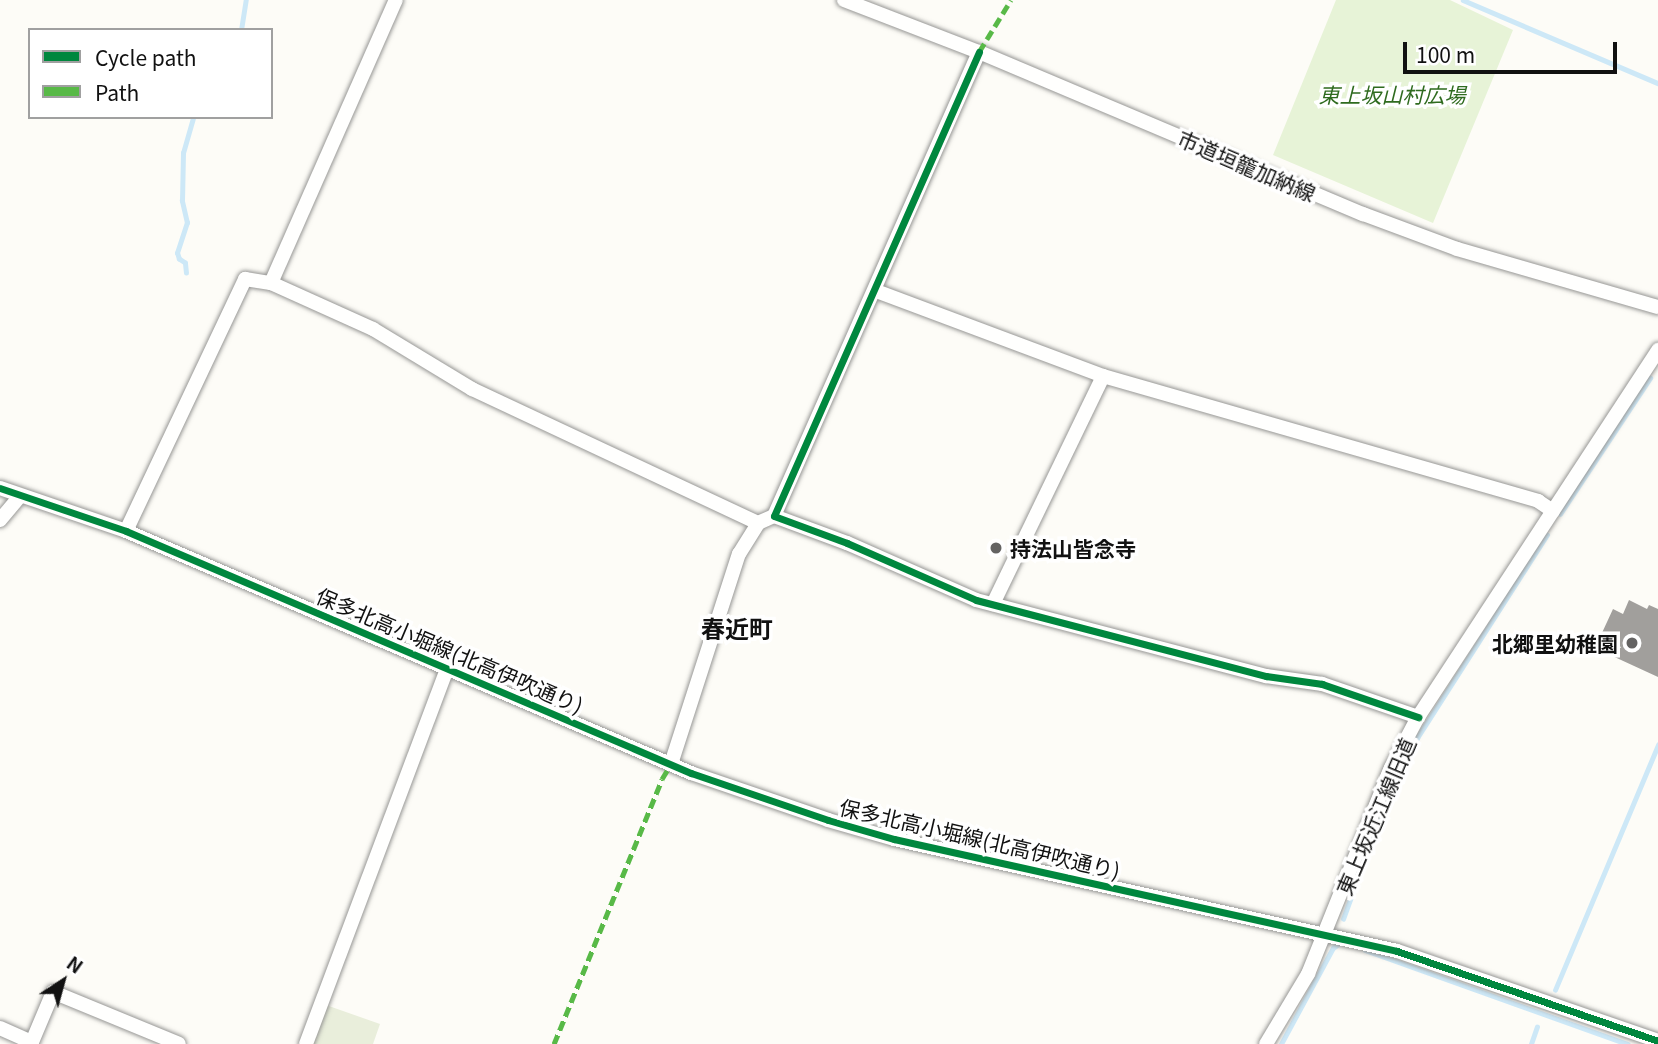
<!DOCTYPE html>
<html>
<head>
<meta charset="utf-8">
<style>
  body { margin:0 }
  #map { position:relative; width:1658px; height:1044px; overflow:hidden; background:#fdfcf7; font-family:Georgia,"Noto Sans JP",serif }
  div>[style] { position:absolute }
  .green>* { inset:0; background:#e7f3d7 }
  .cemetery>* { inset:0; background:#e9eedb }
  .stream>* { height:4.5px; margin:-2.25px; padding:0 2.25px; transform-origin:2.25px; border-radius:2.25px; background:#cde8f7 }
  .building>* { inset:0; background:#a19f9c }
  .roads { filter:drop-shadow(0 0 2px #979795) drop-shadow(0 0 2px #979795) }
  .minor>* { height:14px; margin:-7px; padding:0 7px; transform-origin:7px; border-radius:7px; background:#fffffe }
  .quiet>* { height:5px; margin-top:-2.5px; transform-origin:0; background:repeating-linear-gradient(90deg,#58b947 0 10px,transparent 0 15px) }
  .cycleway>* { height:7px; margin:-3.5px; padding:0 3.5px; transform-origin:3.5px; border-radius:3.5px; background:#00873e }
  .dots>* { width:19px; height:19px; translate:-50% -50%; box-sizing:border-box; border:4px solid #fff; border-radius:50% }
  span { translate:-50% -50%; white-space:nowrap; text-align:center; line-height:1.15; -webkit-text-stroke:7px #fff; paint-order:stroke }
  .park-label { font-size:21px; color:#2f6b1f; font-style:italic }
  .street-label { font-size:21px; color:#111 }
  .poi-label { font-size:21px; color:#111; font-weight:700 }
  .left { translate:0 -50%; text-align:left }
  .right { translate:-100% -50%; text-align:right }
  .quarter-label { font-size:24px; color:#111; font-weight:700 }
  .legend { position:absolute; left:28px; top:28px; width:245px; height:91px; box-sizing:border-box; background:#fff; border:2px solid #a0a0a0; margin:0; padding:9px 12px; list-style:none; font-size:21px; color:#111 }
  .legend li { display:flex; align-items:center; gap:14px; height:35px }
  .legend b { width:35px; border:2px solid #a0a0a0 }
  .north { position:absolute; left:28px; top:946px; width:70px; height:70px; -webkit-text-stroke:5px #fff; paint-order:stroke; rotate:36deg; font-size:19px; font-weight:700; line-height:28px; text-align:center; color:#111 }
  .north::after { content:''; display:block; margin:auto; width:24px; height:32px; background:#111; clip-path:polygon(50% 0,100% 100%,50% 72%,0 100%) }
  .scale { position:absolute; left:1403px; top:42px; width:214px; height:32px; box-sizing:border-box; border:4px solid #111; border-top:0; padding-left:9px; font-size:21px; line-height:24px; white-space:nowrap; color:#111; -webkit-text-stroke:5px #fff; paint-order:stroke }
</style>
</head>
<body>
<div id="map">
  <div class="green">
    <i style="clip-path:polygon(1336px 0,1450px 0,1513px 30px,1433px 223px,1273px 155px)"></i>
  </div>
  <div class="cemetery">
    <i style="clip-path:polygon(326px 1005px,380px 1024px,373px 1044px,313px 1044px)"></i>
  </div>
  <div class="stream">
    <i style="left:1463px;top:0;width:212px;rotate:23.1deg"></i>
    <i style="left:241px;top:30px;width:30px;rotate:-81deg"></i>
    <i style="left:186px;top:273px;width:10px;rotate:-96deg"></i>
    <i style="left:185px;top:263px;width:7px;rotate:-146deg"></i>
    <i style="left:179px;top:259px;width:6px;rotate:-108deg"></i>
    <i style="left:177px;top:253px;width:32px;rotate:-72deg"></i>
    <i style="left:187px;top:223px;width:23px;rotate:-103deg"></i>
    <i style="left:182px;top:201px;width:48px;rotate:-88.8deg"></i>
    <i style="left:183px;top:153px;width:37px;rotate:-74deg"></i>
    <i style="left:1560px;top:514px;width:163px;rotate:-56.5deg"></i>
    <i style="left:1343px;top:919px;width:82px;rotate:-70deg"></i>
    <i style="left:1371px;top:842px;width:114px;rotate:-66.1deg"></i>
    <i style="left:1417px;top:738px;width:241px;rotate:-57.4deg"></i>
    <i style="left:1365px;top:950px;width:279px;rotate:19.7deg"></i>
    <i style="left:1555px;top:990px;width:266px;rotate:-67.2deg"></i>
    <i style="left:1281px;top:1044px;width:109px;rotate:-61.6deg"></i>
    <i style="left:1333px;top:948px;width:9px;rotate:-36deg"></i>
    <i style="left:1531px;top:1044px;width:18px;rotate:-71deg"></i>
  </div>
  <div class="building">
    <i style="clip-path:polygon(1629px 600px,1647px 609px,1649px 605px,1658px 609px,1658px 677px,1595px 648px,1613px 609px,1623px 614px)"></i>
  </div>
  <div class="roads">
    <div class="minor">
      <i style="left:844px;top:0;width:145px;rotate:21.1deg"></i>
      <i style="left:979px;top:52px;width:417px;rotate:22.9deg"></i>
      <i style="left:1363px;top:214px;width:100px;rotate:20.4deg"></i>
      <i style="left:1457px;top:249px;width:209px;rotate:16.1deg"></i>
      <i style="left:979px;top:52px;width:507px;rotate:113.84deg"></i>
      <i style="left:774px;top:516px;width:78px;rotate:20.3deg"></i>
      <i style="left:847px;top:543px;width:141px;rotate:23.8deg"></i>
      <i style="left:976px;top:600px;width:300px;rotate:14.7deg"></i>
      <i style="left:1266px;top:676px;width:57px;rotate:8.1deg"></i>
      <i style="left:1322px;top:684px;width:102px;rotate:19deg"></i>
      <i style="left:271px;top:283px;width:309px;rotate:-66.2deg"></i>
      <i style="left:876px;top:291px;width:242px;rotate:20.5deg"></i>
      <i style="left:1103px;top:376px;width:453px;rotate:16deg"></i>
      <i style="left:1538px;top:501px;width:18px;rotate:34deg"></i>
      <i style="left:0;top:488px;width:133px;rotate:18.8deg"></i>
      <i style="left:126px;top:531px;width:615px;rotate:23.19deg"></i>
      <i style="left:691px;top:773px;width:145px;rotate:18.9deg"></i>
      <i style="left:828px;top:820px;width:69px;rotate:16.1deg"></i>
      <i style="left:894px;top:839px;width:515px;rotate:12.55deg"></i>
      <i style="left:1397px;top:951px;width:276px;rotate:19deg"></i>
      <i style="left:0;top:520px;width:31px;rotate:-50deg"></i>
      <i style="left:126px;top:531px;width:279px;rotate:-64.7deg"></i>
      <i style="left:245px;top:279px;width:26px;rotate:9deg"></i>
      <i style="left:271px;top:283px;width:112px;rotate:24.3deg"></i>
      <i style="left:373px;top:329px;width:116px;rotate:31.2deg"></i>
      <i style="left:472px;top:389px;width:316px;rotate:25.1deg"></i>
      <i style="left:758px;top:523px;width:17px;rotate:-24deg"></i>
      <i style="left:993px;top:604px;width:253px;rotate:-64.2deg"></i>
      <i style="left:671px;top:764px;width:221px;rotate:-72.1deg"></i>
      <i style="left:739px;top:554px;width:36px;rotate:-58deg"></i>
      <i style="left:0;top:1028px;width:35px;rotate:24deg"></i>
      <i style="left:32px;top:1042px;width:54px;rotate:-67.2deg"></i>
      <i style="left:53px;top:992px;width:136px;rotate:22.4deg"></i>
      <i style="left:306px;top:1044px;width:402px;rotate:-69.4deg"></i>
      <i style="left:1266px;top:1044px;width:82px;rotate:-59deg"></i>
      <i style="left:1308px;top:974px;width:222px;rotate:-68.1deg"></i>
      <i style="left:1391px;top:768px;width:58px;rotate:-62.1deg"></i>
      <i style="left:1418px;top:717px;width:439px;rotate:-56.8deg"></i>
    </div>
  </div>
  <div class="quiet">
    <i style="left:979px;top:52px;width:61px;rotate:-58.4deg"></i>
    <i style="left:554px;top:1044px;width:286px;rotate:-67.8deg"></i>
    <i style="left:662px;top:779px;width:17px;rotate:-59deg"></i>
  </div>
  <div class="cycleway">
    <i style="left:979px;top:52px;width:507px;rotate:113.84deg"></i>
    <i style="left:774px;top:516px;width:78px;rotate:20.3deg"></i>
    <i style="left:847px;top:543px;width:141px;rotate:23.8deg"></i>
    <i style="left:976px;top:600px;width:300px;rotate:14.7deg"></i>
    <i style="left:1266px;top:676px;width:57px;rotate:8.1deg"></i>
    <i style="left:1322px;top:684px;width:102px;rotate:19deg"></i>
    <i style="left:0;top:488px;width:133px;rotate:18.8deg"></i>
    <i style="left:126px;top:531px;width:615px;rotate:23.19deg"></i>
    <i style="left:691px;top:773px;width:145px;rotate:18.9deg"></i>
    <i style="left:828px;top:820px;width:69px;rotate:16.1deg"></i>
    <i style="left:894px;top:839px;width:515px;rotate:12.55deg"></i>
    <i style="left:1397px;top:951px;width:276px;rotate:19deg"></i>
  </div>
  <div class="dots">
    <i style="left:996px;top:548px;background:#646362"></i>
    <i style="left:1632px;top:643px;background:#646362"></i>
  </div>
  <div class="park-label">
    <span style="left:1392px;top:94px">東上坂山村広場</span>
  </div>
  <div class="street-label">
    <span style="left:1247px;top:165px;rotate:23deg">市道垣籠加納線</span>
    <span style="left:450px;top:650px;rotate:23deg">保多北高小堀線(北高伊吹通り)</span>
    <span style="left:1375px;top:816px;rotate:-67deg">東上坂近江線旧道</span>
    <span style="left:980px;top:838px;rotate:13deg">保多北高小堀線(北高伊吹通り)</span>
  </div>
  <div class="poi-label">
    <span class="left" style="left:1010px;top:548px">持法山皆念寺</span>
    <span class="right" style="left:1618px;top:643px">北郷里幼稚園</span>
  </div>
  <div class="quarter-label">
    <span style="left:737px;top:628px">春近町</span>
  </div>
  <ul class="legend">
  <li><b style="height:9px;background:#00873e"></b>Cycle path</li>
  <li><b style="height:9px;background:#58b947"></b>Path</li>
  </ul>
  <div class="north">N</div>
  <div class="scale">100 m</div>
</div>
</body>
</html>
